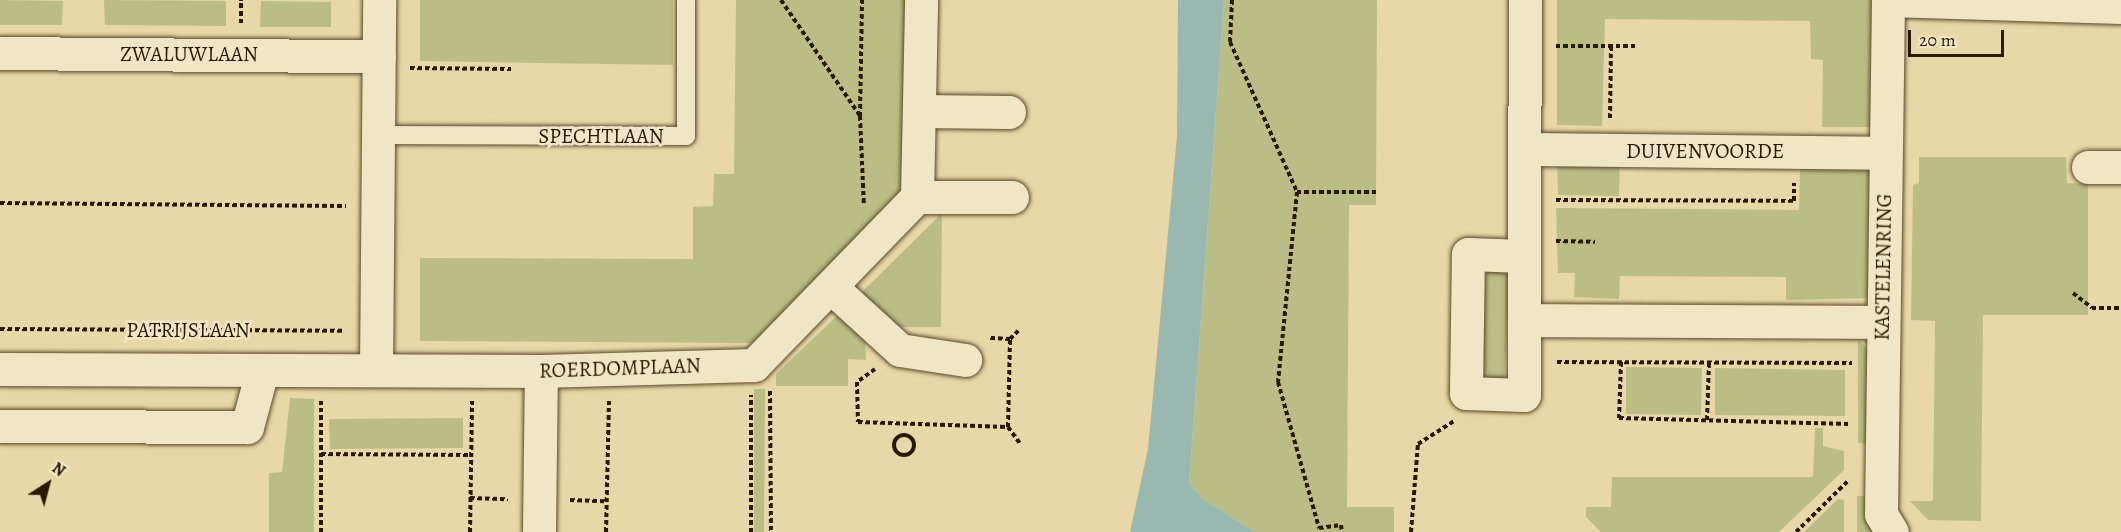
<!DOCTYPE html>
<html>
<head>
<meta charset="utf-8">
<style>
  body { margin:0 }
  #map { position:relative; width:2121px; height:532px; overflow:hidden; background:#e8d8a7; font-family:Alegreya,serif }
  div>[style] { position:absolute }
  .green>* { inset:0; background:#babe84 }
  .water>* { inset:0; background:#99b8b0 }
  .path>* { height:4px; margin-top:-2px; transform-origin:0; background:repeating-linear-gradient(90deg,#2b1800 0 4.5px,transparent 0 7.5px) }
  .path>.ring { margin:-2px; padding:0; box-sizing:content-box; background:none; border:4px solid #2b1800; border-radius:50% }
  .roads { filter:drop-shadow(0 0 2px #5a482a) drop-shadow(0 0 2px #5a482a) }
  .lane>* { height:18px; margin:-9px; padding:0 9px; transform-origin:9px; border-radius:9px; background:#f0e6c6 }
  .street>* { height:33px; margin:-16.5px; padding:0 16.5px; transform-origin:16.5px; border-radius:16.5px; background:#f0e6c6 }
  span { translate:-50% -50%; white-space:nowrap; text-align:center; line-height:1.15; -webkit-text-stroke:5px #f0e6c6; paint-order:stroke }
  .street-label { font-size:21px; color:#2b1800 }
  .north { position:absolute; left:18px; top:454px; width:60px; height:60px; -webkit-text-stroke:4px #f0e6c6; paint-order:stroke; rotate:36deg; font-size:16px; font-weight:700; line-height:24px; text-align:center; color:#2b1800 }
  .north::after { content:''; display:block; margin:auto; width:21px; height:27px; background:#2b1800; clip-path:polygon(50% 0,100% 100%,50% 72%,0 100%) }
  .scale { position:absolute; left:1908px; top:30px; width:96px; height:27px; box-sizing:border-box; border:3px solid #2b1800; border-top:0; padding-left:8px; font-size:18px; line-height:21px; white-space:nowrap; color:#2b1800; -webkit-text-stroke:4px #f0e6c6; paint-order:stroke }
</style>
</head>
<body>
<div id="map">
  <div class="green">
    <i style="clip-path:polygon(0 0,63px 1px,62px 25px,0 25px)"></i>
    <i style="clip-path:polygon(104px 0,226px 1px,226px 26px,105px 25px)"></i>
    <i style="clip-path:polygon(420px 0,673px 0,673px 65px,420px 61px)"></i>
    <i style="clip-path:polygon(736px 0,906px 0,903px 189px,754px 343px,420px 341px,420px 258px,693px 259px,693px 207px,713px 206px,714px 174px,734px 174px)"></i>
    <i style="clip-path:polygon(1224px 0,1377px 0,1376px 205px,1349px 205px,1347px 507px,1394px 507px,1394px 532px,1255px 532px,1203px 499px,1189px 483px)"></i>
    <i style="clip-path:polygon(1557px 0,1871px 0,1872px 127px,1822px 127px,1823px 60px,1811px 59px,1810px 21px,1605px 19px,1602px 126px,1557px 125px)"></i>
    <i style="clip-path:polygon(261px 1px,331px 2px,331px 27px,260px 27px)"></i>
    <i style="clip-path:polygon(1620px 157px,1619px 196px,1558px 195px,1557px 158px)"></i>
    <i style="clip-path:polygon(1919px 157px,2066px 157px,2067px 183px,2088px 184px,2088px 315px,1983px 315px,1981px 521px,1928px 520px,1910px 501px,1933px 501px,1935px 321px,1911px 320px,1913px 185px,1919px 183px)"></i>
    <i style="clip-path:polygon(1800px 169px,1874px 170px,1873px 298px,1786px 300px,1786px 277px,1620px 276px,1619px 299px,1574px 297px,1575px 273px,1558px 273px,1556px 208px,1799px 210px)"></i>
    <i style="clip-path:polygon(942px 213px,941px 327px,895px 327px,861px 293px)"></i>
    <i style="clip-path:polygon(1490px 270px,1510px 275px,1504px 382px,1485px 381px,1482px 376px,1483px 278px)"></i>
    <i style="clip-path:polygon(841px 312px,865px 336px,866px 360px,848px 359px,848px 386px,776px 386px,776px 374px)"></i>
    <i style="clip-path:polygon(1858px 339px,1870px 352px,1873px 444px,1858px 443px)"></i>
    <i style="clip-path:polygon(1626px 367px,1702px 368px,1701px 415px,1626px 414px)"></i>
    <i style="clip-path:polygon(1715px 368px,1845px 370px,1845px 416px,1715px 415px)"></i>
    <i style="clip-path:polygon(754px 389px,765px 389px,764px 532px,754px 532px)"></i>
    <i style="clip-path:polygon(290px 398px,314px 399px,314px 532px,269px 532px,269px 473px,282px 472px)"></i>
    <i style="clip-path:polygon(463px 418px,463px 448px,330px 449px,329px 419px)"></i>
    <i style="clip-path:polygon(1815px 428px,1823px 428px,1823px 446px,1844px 451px,1844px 470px,1779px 532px,1601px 532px,1586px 517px,1586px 507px,1611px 507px,1612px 477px,1813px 477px)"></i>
    <i style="clip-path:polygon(1857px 496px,1871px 496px,1872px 532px,1857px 532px)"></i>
    <i style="clip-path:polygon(1838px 499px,1844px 500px,1844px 532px,1804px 532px)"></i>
  </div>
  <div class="water">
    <i style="clip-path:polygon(1178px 0,1224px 0,1189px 483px,1203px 499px,1255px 532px,1130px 532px,1148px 449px,1177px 136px)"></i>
  </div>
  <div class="path">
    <i style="left:781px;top:0;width:140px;rotate:55.7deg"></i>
    <i style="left:860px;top:116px;width:90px;rotate:87.5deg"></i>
    <i style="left:1232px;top:0;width:42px;rotate:92.7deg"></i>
    <i style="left:1230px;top:42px;width:164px;rotate:65.9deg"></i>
    <i style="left:1297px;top:192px;width:191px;rotate:95.7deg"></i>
    <i style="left:1278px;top:382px;width:152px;rotate:74.3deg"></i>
    <i style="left:1319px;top:528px;width:22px;rotate:-8deg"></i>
    <i style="left:1341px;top:525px;width:7px;rotate:82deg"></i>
    <i style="left:241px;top:23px;width:23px;rotate:-90deg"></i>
    <i style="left:1556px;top:46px;width:80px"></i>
    <i style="left:410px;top:68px;width:101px;rotate:0.6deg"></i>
    <i style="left:860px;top:116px;width:116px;rotate:-89deg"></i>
    <i style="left:1610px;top:118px;width:72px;rotate:-89.2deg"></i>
    <i style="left:1297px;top:192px;width:82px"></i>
    <i style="left:1556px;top:200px;width:238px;rotate:0.2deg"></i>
    <i style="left:1794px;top:201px;width:18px;rotate:-90deg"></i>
    <i style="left:0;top:203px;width:346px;rotate:0.5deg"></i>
    <i style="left:1556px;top:241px;width:39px;rotate:1deg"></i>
    <i style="left:2073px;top:293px;width:24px;rotate:38deg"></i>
    <i style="left:2092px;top:308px;width:29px"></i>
    <i style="left:0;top:329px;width:343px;rotate:0.3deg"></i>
    <i style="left:1010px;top:339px;width:14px;rotate:-45deg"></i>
    <i style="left:1557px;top:362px;width:295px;rotate:0.2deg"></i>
    <i style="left:1621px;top:362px;width:56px;rotate:92deg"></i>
    <i style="left:1619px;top:418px;width:232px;rotate:1.5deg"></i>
    <i style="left:875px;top:369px;width:22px;rotate:144deg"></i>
    <i style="left:857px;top:382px;width:40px;rotate:88.6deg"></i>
    <i style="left:858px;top:422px;width:150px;rotate:1.9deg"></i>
    <i style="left:1008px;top:427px;width:88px;rotate:-88.7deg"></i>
    <i style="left:1010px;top:339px;width:22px;rotate:-177deg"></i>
    <i style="left:770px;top:391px;width:141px;rotate:89.6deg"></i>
    <i style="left:1707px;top:420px;width:58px;rotate:-88deg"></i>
    <i style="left:1008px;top:427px;width:22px;rotate:54deg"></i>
    <i class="ring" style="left:894px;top:435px;width:16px;height:16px"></i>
    <i style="left:321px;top:454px;width:150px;rotate:0.4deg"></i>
    <i style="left:470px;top:498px;width:38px;rotate:2deg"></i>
    <i style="left:570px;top:500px;width:35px;rotate:2deg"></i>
    <i style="left:321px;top:532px;width:131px;rotate:-90deg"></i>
    <i style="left:470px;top:532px;width:131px;rotate:-89.1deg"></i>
    <i style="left:606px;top:532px;width:131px;rotate:-88.7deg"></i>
    <i style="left:751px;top:532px;width:137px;rotate:-90deg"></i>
    <i style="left:1411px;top:532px;width:88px;rotate:-85.5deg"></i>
    <i style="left:1418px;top:444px;width:43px;rotate:-32.6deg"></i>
    <i style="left:1796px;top:532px;width:74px;rotate:-44.5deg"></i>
  </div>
  <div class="roads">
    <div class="lane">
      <i style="left:379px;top:135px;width:307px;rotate:0.2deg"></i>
      <i style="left:686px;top:136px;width:136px;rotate:-90deg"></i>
    </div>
    <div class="street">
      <i style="left:1888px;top:0;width:514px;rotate:90.78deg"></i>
      <i style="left:1881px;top:514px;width:21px;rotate:59deg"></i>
      <i style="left:1888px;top:0;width:233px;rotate:1.7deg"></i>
      <i style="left:0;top:53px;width:379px;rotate:0.5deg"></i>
      <i style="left:919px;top:111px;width:90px;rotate:0.6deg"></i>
      <i style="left:1525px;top:149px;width:360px;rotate:0.6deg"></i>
      <i style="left:2088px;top:167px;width:33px"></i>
      <i style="left:917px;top:197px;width:95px"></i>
      <i style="left:1468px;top:254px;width:56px;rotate:2deg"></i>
      <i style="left:1524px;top:256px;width:139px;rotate:90deg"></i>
      <i style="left:1524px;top:395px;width:58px;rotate:-178deg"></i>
      <i style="left:1466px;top:393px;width:139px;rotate:-89.2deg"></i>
      <i style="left:1524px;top:256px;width:256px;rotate:-89.8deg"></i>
      <i style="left:831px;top:287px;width:93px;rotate:42.4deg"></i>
      <i style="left:900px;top:350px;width:66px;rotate:8.7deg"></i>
      <i style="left:1525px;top:320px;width:357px;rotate:0.3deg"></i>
      <i style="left:0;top:369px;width:541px;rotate:0.21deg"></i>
      <i style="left:541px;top:371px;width:213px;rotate:-1.6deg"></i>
      <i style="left:754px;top:365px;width:234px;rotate:-45.9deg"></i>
      <i style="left:917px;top:197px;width:197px;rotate:-88.8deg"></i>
      <i style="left:376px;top:370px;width:370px;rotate:-89.5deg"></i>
      <i style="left:0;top:426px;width:247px;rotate:0.2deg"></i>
      <i style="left:247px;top:427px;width:58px;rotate:-75deg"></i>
      <i style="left:539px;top:530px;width:159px;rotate:-89.3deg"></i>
    </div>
  </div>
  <div class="street-label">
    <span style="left:189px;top:54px">ZWALUWLAAN</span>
    <span style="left:601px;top:136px">SPECHTLAAN</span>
    <span style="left:1705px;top:151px">DUIVENVOORDE</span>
    <span style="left:1883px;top:267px;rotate:-89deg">KASTELENRING</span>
    <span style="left:188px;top:330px">PATRIJSLAAN</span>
    <span style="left:620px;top:368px;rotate:-2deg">ROERDOMPLAAN</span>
  </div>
  <div class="north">N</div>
  <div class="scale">20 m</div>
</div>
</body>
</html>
